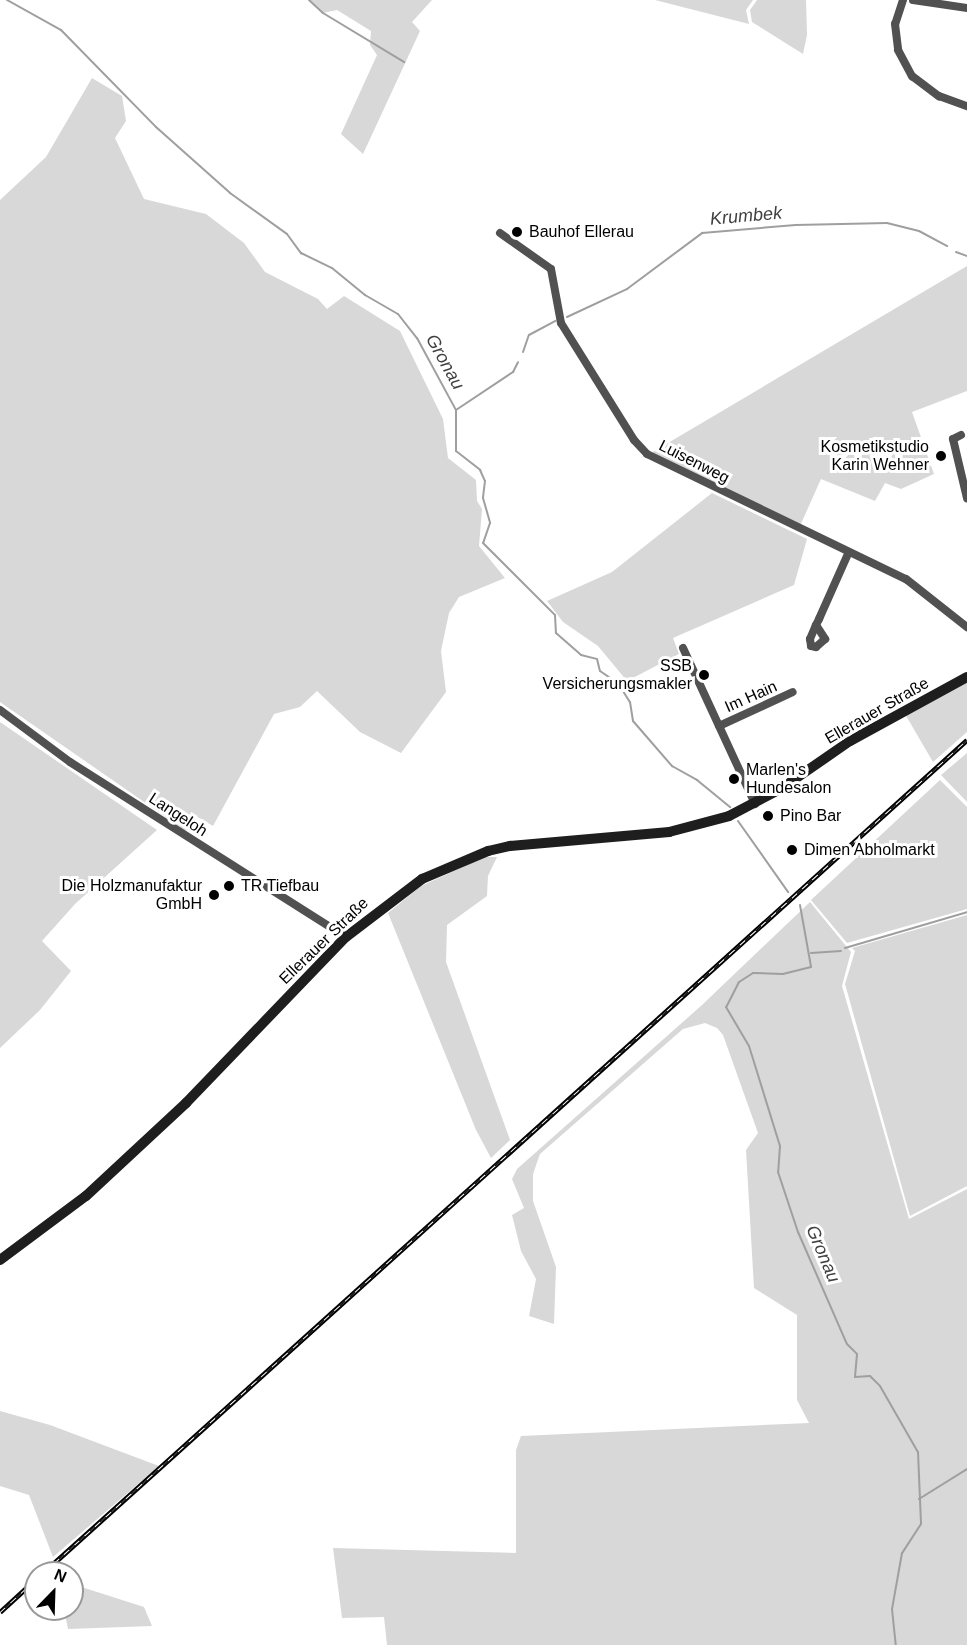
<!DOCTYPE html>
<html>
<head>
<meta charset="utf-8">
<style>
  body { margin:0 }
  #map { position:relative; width:967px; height:1645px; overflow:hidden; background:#fff; font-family:Arial,sans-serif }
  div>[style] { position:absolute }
  .green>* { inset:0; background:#d8d8d8 }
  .stream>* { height:2px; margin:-1px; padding:0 1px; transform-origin:1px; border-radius:1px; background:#9f9f9f }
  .minor>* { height:8px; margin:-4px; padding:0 4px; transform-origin:4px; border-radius:4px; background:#515151 }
  .secondary>* { height:10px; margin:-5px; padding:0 5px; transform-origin:5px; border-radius:5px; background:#1e1e1e }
  .rail>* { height:4.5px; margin-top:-2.25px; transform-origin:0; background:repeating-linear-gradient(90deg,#fff 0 7px,#000 0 14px); box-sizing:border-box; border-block:2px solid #000 }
  .dots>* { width:16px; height:16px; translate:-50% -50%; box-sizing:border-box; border:3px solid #fff; border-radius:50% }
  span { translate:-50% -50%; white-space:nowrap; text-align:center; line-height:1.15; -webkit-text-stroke:6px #fff; paint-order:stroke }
  .poi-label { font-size:16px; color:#000 }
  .left { translate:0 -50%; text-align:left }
  .right { translate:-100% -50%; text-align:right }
  .street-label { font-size:16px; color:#000 }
  .water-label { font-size:18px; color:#404040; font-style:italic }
  .north { position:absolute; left:24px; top:1561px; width:60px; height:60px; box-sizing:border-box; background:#fff; border:2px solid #999; border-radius:50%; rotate:23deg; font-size:16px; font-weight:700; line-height:24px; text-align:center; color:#000 }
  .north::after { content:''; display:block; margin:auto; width:21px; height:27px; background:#000; clip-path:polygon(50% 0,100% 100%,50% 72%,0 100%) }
</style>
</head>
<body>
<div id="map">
  <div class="green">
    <i style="clip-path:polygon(309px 0,432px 0,412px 22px,420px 31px,363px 154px,341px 134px,377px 55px,370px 45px,371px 31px,337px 10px,323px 13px)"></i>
    <i style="clip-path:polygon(655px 0,753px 0,746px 10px,749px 24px)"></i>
    <i style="clip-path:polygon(757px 0,806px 0,807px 35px,803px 54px,752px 22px,750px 10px)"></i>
    <i style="clip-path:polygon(92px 78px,122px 96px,126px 121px,115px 138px,144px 199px,206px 214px,244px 243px,265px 272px,318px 299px,327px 309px,344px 296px,400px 331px,443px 419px,448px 458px,476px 480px,477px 501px,482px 509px,479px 546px,505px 578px,459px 597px,449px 613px,441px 651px,446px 692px,401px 753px,360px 732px,317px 691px,300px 707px,274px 714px,213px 826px,196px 816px,186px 831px,0 702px,0 200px,46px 157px)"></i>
    <i style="clip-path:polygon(967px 266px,967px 391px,912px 412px,934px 474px,901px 489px,885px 483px,875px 501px,821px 479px,800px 526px,651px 453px)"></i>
    <i style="clip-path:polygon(712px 493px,807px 539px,794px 585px,673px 638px,679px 654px,627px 681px,598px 646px,563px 622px,547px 601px,612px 572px)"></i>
    <i style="clip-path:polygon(967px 681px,967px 732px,933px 762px,905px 714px)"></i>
    <i style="clip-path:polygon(0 722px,157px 830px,75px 904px,42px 941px,71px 971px,40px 1010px,0 1048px)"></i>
    <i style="clip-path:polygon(967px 753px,967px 802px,941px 775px)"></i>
    <i style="clip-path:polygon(940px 780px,967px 807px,967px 909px,847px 943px,811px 900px)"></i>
    <i style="clip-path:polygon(485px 857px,497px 857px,488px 876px,487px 896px,447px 925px,446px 962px,510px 1140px,491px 1158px,476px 1130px,388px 913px,421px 886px)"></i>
    <i style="clip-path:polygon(810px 902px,851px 952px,842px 986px,909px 1219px,967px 1189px,967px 1645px,387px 1645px,384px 1617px,342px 1618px,333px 1548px,516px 1553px,516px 1450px,521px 1436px,809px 1423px,797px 1400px,797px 1315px,754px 1288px,746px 1150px,758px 1133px,723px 1035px,717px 1028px,705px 1023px,683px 1029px,540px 1154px,533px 1174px,533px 1201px,556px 1267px,554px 1324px,529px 1316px,536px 1279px,521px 1251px,512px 1215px,524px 1208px,512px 1179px,517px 1169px,702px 1005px)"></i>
    <i style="clip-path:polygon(967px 915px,967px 1186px,910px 1216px,845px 984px,855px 951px,852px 948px)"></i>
    <i style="clip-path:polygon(0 1411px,50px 1425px,159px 1466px,53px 1557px,29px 1495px,0 1486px)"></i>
    <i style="clip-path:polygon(72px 1584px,144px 1607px,152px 1626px,68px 1629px,64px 1609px,72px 1609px)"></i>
  </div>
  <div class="stream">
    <i style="left:7px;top:0;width:62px;rotate:29.1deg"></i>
    <i style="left:61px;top:30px;width:136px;rotate:45.6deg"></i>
    <i style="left:156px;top:127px;width:99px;rotate:41.7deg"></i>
    <i style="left:230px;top:193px;width:70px;rotate:35.7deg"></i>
    <i style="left:287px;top:234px;width:24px;rotate:54deg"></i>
    <i style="left:301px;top:253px;width:34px;rotate:26deg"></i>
    <i style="left:332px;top:268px;width:43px;rotate:39.3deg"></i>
    <i style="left:365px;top:295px;width:38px;rotate:30deg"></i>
    <i style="left:398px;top:314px;width:31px;rotate:52deg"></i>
    <i style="left:417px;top:338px;width:82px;rotate:61.6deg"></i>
    <i style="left:456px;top:410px;width:41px;rotate:90deg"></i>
    <i style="left:456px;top:451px;width:31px;rotate:38deg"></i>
    <i style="left:480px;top:470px;width:12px;rotate:66deg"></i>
    <i style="left:485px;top:481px;width:17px;rotate:97deg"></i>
    <i style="left:483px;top:498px;width:26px;rotate:74deg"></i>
    <i style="left:490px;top:523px;width:21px;rotate:109deg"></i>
    <i style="left:483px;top:543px;width:102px;rotate:45deg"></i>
    <i style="left:555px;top:615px;width:18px;rotate:87deg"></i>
    <i style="left:556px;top:633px;width:33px;rotate:41deg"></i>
    <i style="left:581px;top:655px;width:16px;rotate:14deg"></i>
    <i style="left:597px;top:659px;width:12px;rotate:76deg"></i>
    <i style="left:600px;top:671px;width:22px;rotate:34deg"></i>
    <i style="left:618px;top:683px;width:22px;rotate:58deg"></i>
    <i style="left:630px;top:702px;width:19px;rotate:81deg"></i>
    <i style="left:633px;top:721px;width:60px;rotate:49.1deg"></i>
    <i style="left:672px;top:766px;width:29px;rotate:29deg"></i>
    <i style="left:697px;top:780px;width:43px;rotate:39.3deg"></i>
    <i style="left:309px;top:0;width:19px;rotate:43deg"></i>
    <i style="left:323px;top:13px;width:95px;rotate:31.2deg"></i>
    <i style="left:956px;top:252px;width:12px;rotate:20deg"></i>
    <i style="left:567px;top:317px;width:66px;rotate:-25deg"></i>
    <i style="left:627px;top:289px;width:94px;rotate:-36.7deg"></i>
    <i style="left:702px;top:233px;width:94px;rotate:-4.9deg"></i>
    <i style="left:796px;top:225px;width:91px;rotate:-1.3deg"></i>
    <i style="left:887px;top:223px;width:33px;rotate:14deg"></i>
    <i style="left:919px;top:231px;width:32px;rotate:28deg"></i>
    <i style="left:523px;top:352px;width:18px;rotate:-71deg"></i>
    <i style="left:529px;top:335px;width:30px;rotate:-28deg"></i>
    <i style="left:456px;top:410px;width:69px;rotate:-33.7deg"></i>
    <i style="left:513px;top:372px;width:11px;rotate:-63deg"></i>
    <i style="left:738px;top:821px;width:87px;rotate:54.8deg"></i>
    <i style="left:800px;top:905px;width:63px;rotate:79.9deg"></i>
    <i style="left:811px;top:967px;width:29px;rotate:166deg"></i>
    <i style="left:783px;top:974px;width:30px;rotate:-178deg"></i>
    <i style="left:753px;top:973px;width:17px;rotate:147deg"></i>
    <i style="left:739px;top:982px;width:28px;rotate:117deg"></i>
    <i style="left:726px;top:1007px;width:45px;rotate:59.5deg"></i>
    <i style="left:749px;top:1046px;width:105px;rotate:72.8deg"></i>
    <i style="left:780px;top:1146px;width:26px;rotate:94deg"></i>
    <i style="left:778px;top:1172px;width:63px;rotate:71.6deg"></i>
    <i style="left:798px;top:1232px;width:122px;rotate:66.4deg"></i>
    <i style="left:847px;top:1344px;width:14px;rotate:45deg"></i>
    <i style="left:857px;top:1354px;width:23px;rotate:95deg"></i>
    <i style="left:855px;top:1377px;width:15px;rotate:-4deg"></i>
    <i style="left:870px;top:1376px;width:14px;rotate:45deg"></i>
    <i style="left:880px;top:1386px;width:76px;rotate:60.1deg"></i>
    <i style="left:918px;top:1452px;width:72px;rotate:87.6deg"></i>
    <i style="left:921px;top:1524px;width:35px;rotate:123deg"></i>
    <i style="left:902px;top:1553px;width:57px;rotate:100.1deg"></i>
    <i style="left:892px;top:1609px;width:36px;rotate:84deg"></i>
    <i style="left:845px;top:948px;width:127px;rotate:-16.4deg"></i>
    <i style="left:811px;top:953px;width:30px;rotate:-4deg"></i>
    <i style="left:919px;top:1499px;width:57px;rotate:-32deg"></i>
  </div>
  <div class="minor">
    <i style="left:903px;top:0;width:25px;rotate:108deg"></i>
    <i style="left:895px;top:24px;width:26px;rotate:83deg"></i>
    <i style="left:898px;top:50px;width:30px;rotate:62deg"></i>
    <i style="left:912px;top:76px;width:34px;rotate:37deg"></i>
    <i style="left:939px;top:96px;width:30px;rotate:20deg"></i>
    <i style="left:913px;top:0;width:55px;rotate:8.4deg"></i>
    <i style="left:500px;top:233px;width:62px;rotate:35.2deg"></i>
    <i style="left:551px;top:269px;width:55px;rotate:79.5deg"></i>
    <i style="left:561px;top:323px;width:138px;rotate:58deg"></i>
    <i style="left:634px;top:440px;width:19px;rotate:47deg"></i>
    <i style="left:647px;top:454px;width:288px;rotate:25.8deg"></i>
    <i style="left:906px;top:579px;width:78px;rotate:38.2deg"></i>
    <i style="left:961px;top:435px;width:9px;rotate:153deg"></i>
    <i style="left:953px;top:439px;width:61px;rotate:76.7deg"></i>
    <i style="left:816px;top:625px;width:17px;rotate:57deg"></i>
    <i style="left:825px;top:639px;width:12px;rotate:138deg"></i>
    <i style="left:816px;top:647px;width:5px;rotate:-169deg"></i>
    <i style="left:811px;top:646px;width:7px;rotate:-98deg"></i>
    <i style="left:810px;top:639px;width:15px;rotate:-67deg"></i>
    <i style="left:816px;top:625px;width:7px;rotate:-63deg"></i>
    <i style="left:819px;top:619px;width:71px;rotate:-66deg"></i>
    <i style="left:683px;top:648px;width:172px;rotate:65.2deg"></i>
    <i style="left:0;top:710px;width:87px;rotate:36.6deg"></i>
    <i style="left:70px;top:762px;width:327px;rotate:32.4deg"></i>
    <i style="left:719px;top:726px;width:81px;rotate:-24.7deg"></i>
  </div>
  <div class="secondary">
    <i style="left:0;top:1260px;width:107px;rotate:-36.7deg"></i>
    <i style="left:86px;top:1196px;width:137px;rotate:-42.9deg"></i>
    <i style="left:186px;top:1103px;width:231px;rotate:-46.1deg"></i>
    <i style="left:346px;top:937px;width:96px;rotate:-37.3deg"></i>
    <i style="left:422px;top:879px;width:72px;rotate:-23deg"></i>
    <i style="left:488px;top:851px;width:23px;rotate:-13deg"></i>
    <i style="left:510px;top:846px;width:160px;rotate:-5deg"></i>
    <i style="left:669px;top:832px;width:62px;rotate:-14.9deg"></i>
    <i style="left:729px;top:816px;width:60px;rotate:-27.8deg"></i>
    <i style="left:782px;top:788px;width:83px;rotate:-34.7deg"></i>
    <i style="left:850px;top:741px;width:133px;rotate:-28.7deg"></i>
  </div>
  <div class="rail">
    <i style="left:43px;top:1573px;width:1244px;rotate:-42.04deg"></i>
    <i style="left:0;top:1612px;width:49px;rotate:-42.5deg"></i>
  </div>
  <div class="dots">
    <i style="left:517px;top:232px;background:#000"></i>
    <i style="left:941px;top:456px;background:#000"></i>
    <i style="left:704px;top:675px;background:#000"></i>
    <i style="left:734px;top:779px;background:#000"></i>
    <i style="left:768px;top:816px;background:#000"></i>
    <i style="left:792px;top:850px;background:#000"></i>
    <i style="left:229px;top:886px;background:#000"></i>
    <i style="left:214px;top:895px;background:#000"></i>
  </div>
  <div class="poi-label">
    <span class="left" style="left:529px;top:232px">Bauhof Ellerau</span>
    <span class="right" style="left:929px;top:456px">Kosmetikstudio<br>Karin Wehner</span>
    <span class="right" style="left:692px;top:675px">SSB<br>Versicherungsmakler</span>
    <span class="left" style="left:746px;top:779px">Marlen's<br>Hundesalon</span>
    <span class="left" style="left:780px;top:816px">Pino Bar</span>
    <span class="left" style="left:804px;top:850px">Dimen Abholmarkt</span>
    <span class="right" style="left:202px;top:895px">Die Holzmanufaktur<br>GmbH</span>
    <span class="left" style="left:241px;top:886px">TR Tiefbau</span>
  </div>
  <div class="street-label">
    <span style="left:694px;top:462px;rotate:27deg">Luisenweg</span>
    <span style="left:751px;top:697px;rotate:-24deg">Im Hain</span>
    <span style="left:877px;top:711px;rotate:-30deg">Ellerauer Straße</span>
    <span style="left:178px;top:815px;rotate:33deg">Langeloh</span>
    <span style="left:324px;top:941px;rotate:-44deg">Ellerauer Straße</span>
  </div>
  <div class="water-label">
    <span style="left:746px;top:216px;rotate:-5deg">Krumbek</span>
    <span style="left:445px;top:362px;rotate:61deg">Gronau</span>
    <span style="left:823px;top:1254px;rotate:67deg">Gronau</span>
  </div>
  <div class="north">N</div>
</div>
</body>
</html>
